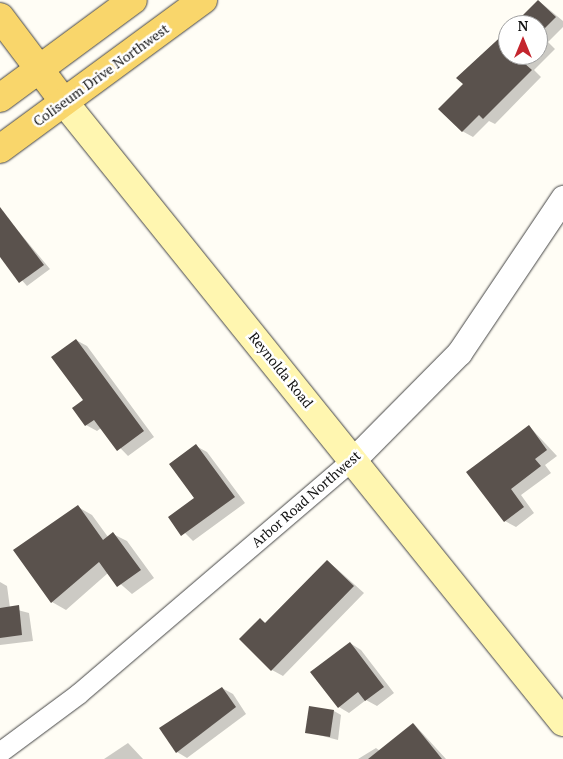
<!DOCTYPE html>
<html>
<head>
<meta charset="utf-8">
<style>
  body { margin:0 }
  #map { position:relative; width:563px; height:759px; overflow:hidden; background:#fffdf5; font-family:"PT Serif",serif }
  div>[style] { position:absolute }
  .shadow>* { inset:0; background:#0003 }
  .building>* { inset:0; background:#5a524d }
  .roads { filter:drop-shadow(0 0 1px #444) drop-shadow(0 0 1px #444) }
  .minor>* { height:20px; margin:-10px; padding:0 10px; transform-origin:10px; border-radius:10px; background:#fff }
  .tertiary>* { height:25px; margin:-12.5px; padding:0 12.5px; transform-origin:12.5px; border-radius:12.5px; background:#fff }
  .secondary>* { height:28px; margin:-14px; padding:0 14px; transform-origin:14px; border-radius:14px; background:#fff6b0 }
  .primary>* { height:28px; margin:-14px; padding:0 14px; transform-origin:14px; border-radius:14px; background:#f9d66b }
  span { translate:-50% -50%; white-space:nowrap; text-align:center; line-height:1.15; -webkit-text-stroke:5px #fff; paint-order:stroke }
  .street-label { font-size:14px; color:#111 }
  .north { position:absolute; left:498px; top:15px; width:50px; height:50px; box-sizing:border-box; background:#fff; border:1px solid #a0a0a0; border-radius:50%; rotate:0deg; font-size:14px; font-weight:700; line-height:20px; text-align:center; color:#111 }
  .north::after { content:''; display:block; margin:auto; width:18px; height:22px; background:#c4262e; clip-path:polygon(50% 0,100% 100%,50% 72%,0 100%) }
</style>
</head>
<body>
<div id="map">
  <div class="shadow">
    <i style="clip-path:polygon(539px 1px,563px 21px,563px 27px,548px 42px,555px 49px,534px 70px,541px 77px,495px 124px,489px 121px,473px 137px,462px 131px,465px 84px,508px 30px,508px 55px,538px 55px,538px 25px,514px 25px)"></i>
    <i style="clip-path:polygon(9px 220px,50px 269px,27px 286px,0 255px,0 226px)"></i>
    <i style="clip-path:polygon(76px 340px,87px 346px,154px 437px,128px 456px,101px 428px,97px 431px,86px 425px)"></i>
    <i style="clip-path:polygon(529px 426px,557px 456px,545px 465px,551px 473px,521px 495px,534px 513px,516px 527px,505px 521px,468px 472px)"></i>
    <i style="clip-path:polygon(196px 446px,207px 452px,245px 503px,193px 541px,169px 517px,196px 498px)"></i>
    <i style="clip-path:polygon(78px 507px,92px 515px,108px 537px,113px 534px,127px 541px,154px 578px,132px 594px,108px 573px,66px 610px,52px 602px)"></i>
    <i style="clip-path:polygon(328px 561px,364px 593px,283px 676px,272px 670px,260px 620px,267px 624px)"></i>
    <i style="clip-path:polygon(0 582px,7px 586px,10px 608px,29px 613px,33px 641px,0 645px)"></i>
    <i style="clip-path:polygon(350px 643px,361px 650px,394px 693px,377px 706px,366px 700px,349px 713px,339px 707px)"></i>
    <i style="clip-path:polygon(222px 688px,233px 694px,246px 714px,187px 758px,177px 752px)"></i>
    <i style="clip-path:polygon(334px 711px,341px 715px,338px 740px,307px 732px)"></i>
    <i style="clip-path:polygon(414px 724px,446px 759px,358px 759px,376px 748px,380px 751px)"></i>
    <i style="clip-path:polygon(128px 743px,143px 759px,104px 759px)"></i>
  </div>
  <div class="building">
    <i style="clip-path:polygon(538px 0,556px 17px,538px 35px,538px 25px,513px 25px)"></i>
    <i style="clip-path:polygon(508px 30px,508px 55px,532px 55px,524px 63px,532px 70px,483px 119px,479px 115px,462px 132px,438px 109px,463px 84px,456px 78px)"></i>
    <i style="clip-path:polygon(0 207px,44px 265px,19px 283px,0 257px)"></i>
    <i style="clip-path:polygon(76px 339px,144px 431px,117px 451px,94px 420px,85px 426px,72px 408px,83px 400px,51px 357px)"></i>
    <i style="clip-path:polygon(529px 425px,547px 450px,535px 459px,541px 466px,511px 489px,524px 507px,504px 522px,466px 472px)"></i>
    <i style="clip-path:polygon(196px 444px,235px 497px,181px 536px,168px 517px,194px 498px,169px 464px)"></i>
    <i style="clip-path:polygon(78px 505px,103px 540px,113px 532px,141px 570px,117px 587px,99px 562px,51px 603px,13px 550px)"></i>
    <i style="clip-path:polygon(327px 560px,354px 586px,271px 671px,239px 639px,260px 618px,265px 623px)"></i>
    <i style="clip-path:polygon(19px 605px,22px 635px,0 638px,0 608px)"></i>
    <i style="clip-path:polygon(350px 642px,384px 687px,365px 701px,358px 692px,338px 708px,310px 672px)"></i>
    <i style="clip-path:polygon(222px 687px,236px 707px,176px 753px,159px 728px)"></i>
    <i style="clip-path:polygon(309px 706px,334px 710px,330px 737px,305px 733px)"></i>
    <i style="clip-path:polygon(413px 723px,442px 759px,368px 759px)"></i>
  </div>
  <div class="roads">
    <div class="minor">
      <i style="left:1px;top:752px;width:97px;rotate:-36.6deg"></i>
      <i style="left:79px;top:694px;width:360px;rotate:-40.5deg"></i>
    </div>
    <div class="tertiary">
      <i style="left:353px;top:460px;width:151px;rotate:-45.3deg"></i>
      <i style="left:459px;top:353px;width:187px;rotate:-56.1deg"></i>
    </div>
    <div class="secondary">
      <i style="left:64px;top:102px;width:796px;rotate:51.17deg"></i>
    </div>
    <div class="primary">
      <i style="left:0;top:17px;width:106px;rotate:53deg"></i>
      <i style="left:0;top:98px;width:165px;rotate:-36.4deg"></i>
      <i style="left:0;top:149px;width:252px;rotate:-36.3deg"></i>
    </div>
  </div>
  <div class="street-label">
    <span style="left:101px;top:75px;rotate:-36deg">Coliseum Drive Northwest</span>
    <span style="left:281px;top:370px;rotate:51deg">Reynolda Road</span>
    <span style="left:306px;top:499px;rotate:-41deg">Arbor Road Northwest</span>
  </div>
  <div class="north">N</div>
</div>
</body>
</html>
